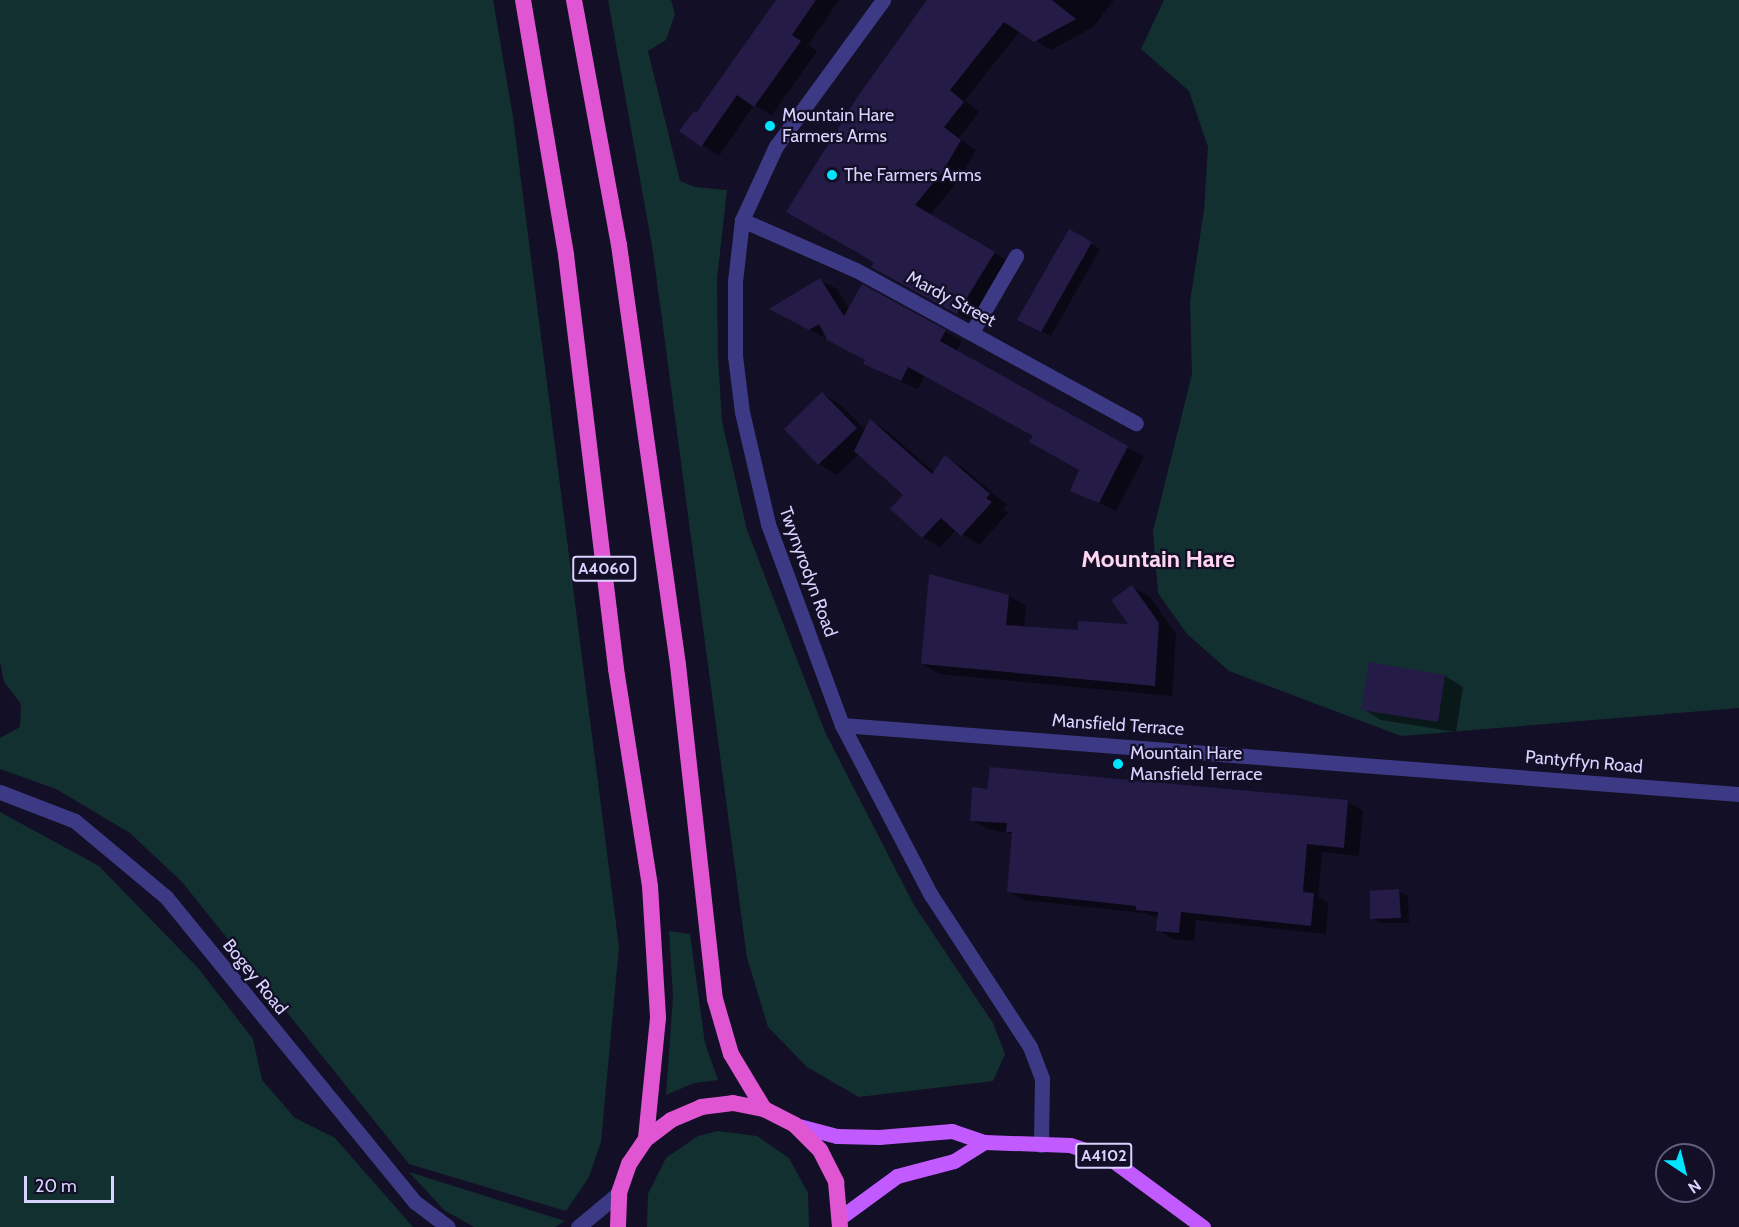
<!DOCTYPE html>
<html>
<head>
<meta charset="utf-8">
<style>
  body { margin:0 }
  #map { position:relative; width:1739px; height:1227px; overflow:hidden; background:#130f26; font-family:Cabin,sans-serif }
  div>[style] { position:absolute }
  .green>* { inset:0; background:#12302f }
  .shadow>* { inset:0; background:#0007 }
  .building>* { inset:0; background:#241b47 }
  .minor>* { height:15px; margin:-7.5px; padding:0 7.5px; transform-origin:7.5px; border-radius:7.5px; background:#3d3a85 }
  .tertiary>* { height:15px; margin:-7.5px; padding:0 7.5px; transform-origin:7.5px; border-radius:7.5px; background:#3d3a85 }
  .primary>* { height:15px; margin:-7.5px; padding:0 7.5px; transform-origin:7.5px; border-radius:7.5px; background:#c25bff }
  .trunk>* { height:16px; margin:-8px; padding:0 8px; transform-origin:8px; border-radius:8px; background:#e055d1 }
  .dots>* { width:16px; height:16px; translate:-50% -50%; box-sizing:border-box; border:3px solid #130f26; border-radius:50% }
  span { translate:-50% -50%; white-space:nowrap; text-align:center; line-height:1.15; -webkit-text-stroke:4.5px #130f26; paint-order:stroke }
  .shield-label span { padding:2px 4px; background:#130f26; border:2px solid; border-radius:4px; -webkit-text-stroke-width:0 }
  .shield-label { font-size:16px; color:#d9d4ff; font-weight:700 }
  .poi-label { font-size:18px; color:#d9d4ff }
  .left { translate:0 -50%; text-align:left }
  .street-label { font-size:18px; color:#d9d4ff }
  .district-label { font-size:24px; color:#ffd6f0; font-weight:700 }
  .north { position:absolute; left:1655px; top:1143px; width:60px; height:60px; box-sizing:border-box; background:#130f26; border:2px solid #625e7d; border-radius:50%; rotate:145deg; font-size:16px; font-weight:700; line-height:24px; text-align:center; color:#d9d4ff }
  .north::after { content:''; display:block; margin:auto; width:21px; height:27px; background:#00e5ff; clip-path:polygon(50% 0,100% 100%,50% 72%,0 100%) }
  .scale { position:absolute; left:24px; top:1176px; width:90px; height:27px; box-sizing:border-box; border:3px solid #d9d4ff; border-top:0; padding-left:8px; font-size:18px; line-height:21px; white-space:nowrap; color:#d9d4ff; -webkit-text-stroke:4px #130f26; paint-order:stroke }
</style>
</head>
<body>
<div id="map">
  <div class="green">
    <i style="clip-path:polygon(0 0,493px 0,513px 117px,619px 947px,601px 1142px,589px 1177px,566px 1211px,409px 1164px,182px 882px,130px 833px,56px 789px,0 769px,0 738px,20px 727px,21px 704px,4px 682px,0 661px)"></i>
    <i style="clip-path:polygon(608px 0,671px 0,675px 14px,666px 40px,648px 51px,680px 181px,695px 187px,727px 190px,717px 280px,718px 357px,722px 421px,747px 530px,825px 732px,914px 905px,993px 1023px,1005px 1054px,993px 1081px,859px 1097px,807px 1067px,768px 1027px,747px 958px,653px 252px)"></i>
    <i style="clip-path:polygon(1164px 0,1739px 0,1739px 708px,1401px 736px,1229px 671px,1187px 634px,1158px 593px,1153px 531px,1192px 374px,1190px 302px,1204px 210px,1208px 147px,1189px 91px,1141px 49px)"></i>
    <i style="clip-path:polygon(0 812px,99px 866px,198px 968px,253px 1039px,262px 1080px,295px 1118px,335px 1138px,413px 1227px,0 1227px)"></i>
    <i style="clip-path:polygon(669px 931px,690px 934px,705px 1043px,718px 1080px,694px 1083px,666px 1095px,673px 997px)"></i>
    <i style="clip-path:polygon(718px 1131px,757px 1136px,789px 1158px,808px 1193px,809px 1227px,647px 1227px,648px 1194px,666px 1158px,698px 1136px)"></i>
    <i style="clip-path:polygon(409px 1172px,565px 1221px,555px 1227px,474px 1227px,444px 1210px)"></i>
  </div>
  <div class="shadow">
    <i style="clip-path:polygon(778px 0,839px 0,808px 45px,817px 51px,772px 115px,754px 105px,719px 156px,681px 131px,697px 114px)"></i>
    <i style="clip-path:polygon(929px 0,1114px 0,1093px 27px,1051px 50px,1020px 31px,965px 100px,979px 112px,959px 138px,976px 150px,959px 180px,930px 215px,1010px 262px,974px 322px,889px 276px,876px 262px)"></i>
    <i style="clip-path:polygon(1069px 231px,1100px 249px,1051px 336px,1028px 325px)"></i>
    <i style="clip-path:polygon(820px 280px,837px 289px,849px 309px,862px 286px,946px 332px,962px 341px,956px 351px,1144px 457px,1116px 511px,1072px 490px,1081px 470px,1034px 436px,925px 375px,918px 389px,882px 373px,865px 363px,866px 360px,788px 318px)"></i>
    <i style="clip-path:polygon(823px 394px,841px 405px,866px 431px,870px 421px,887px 431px,935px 473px,945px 457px,962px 467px,1007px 505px,1003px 509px,1008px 513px,979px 545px,956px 530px,940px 547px,923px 537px,905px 495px,859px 454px,837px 475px,819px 464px)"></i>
    <i style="clip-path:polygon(1133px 587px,1150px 597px,1176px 634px,1172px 696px,940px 674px,922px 664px,1009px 596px,1026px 606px,1024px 628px,1079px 632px,1131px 625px)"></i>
    <i style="clip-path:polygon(1371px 664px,1445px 676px,1463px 687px,1456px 732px,1381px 720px,1363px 709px)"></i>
    <i style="clip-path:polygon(991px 769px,1348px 802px,1363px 811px,1359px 856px,1322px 852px,1318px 897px,1328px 903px,1326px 934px,1196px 920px,1194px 941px,1173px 939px,1158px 930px,1159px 918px,1144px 913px,1024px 900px,1008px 891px,1014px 834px,987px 829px,972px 820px,988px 790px)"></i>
    <i style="clip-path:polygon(1399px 891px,1408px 896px,1409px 923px,1381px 923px,1372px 918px)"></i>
  </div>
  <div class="building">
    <i style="clip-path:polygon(776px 0,816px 0,792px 35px,801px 41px,754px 107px,737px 95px,701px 147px,679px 131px,694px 111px,696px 113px)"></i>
    <i style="clip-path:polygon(927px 0,1052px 0,1076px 19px,1034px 42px,1004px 22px,950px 90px,964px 102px,944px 127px,961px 140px,943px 171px,915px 205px,995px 252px,957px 314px,871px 267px,874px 263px,860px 254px,786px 212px,858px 96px)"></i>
    <i style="clip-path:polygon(1069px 229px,1092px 242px,1041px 332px,1017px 320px)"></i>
    <i style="clip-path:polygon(820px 278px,844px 316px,862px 284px,946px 330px,940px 341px,1128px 446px,1099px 503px,1070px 491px,1079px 470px,1029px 442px,1033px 436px,908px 367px,901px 381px,863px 364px,865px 360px,827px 340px,819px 324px,809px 330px,769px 309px)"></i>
    <i style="clip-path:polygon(822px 392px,857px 428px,818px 465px,784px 429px)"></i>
    <i style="clip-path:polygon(870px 419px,932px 474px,945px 455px,990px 494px,986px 498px,992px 502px,961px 536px,941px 518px,922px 538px,890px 509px,903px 495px,854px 451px)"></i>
    <i style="clip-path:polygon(929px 574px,1009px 595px,1006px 625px,1078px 630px,1078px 621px,1128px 624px,1111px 600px,1132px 585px,1159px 623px,1155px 686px,921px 664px)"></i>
    <i style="clip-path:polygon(1369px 662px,1445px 675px,1438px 722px,1361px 710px)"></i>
    <i style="clip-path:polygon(990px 767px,1348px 800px,1344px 848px,1307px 844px,1303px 892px,1314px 893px,1311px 926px,1181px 912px,1179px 933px,1156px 931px,1158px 912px,1136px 910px,1136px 906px,1007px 892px,1012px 832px,1006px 832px,1007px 823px,970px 821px,972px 787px,987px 789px)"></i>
    <i style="clip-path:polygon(1399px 889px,1401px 918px,1370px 919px,1370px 891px)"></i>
  </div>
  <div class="minor">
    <i style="left:742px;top:220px;width:124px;rotate:23.7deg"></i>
    <i style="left:856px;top:270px;width:319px;rotate:28.7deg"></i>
    <i style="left:972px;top:332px;width:88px;rotate:-59.9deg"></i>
    <i style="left:842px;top:725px;width:900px;rotate:4.4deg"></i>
    <i style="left:0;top:792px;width:80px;rotate:21.1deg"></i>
    <i style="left:75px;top:821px;width:119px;rotate:39.9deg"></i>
    <i style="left:166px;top:897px;width:394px;rotate:50.8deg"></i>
    <i style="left:415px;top:1202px;width:41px;rotate:37.1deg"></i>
    <i style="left:578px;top:1227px;width:53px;rotate:-39.7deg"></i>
  </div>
  <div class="tertiary">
    <i style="left:883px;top:0;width:181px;rotate:126.2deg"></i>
    <i style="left:776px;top:146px;width:81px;rotate:114.7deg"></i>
    <i style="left:742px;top:220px;width:61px;rotate:96.5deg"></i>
    <i style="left:735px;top:281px;width:75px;rotate:90deg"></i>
    <i style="left:735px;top:356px;width:56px;rotate:82.9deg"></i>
    <i style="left:742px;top:412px;width:115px;rotate:76.9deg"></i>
    <i style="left:768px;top:524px;width:214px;rotate:69.8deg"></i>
    <i style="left:842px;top:725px;width:192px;rotate:62.4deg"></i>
    <i style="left:931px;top:895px;width:181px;rotate:56.9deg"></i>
    <i style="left:1030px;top:1047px;width:34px;rotate:69deg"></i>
    <i style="left:1042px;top:1079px;width:66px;rotate:90.9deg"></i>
  </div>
  <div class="primary">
    <i style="left:795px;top:1125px;width:43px;rotate:14.7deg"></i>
    <i style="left:837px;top:1136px;width:42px;rotate:1.4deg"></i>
    <i style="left:879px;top:1137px;width:73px;rotate:-4.7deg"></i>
    <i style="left:952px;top:1131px;width:34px;rotate:19deg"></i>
    <i style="left:984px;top:1142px;width:86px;rotate:2deg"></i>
    <i style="left:1070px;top:1145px;width:40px;rotate:18deg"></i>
    <i style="left:1108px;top:1157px;width:118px;rotate:36.4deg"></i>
    <i style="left:841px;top:1217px;width:69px;rotate:-36.2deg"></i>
    <i style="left:897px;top:1176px;width:59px;rotate:-14.7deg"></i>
    <i style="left:954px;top:1161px;width:36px;rotate:-32deg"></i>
  </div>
  <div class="trunk">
    <i style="left:523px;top:0;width:259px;rotate:80.4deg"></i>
    <i style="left:566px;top:255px;width:417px;rotate:83.1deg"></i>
    <i style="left:616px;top:669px;width:220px;rotate:81.1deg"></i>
    <i style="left:650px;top:886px;width:132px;rotate:86.5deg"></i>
    <i style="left:658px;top:1018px;width:122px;rotate:95.7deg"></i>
    <i style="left:574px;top:0;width:249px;rotate:79.6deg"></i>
    <i style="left:619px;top:245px;width:424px;rotate:82deg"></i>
    <i style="left:678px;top:665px;width:336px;rotate:83.7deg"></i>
    <i style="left:715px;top:999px;width:57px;rotate:73.8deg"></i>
    <i style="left:731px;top:1054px;width:64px;rotate:59deg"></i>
    <i style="left:618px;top:1227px;width:34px;rotate:-88deg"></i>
    <i style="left:619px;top:1193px;width:31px;rotate:-71deg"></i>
    <i style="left:629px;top:1164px;width:30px;rotate:-56deg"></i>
    <i style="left:646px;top:1139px;width:31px;rotate:-37deg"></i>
    <i style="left:671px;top:1120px;width:33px;rotate:-23deg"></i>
    <i style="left:701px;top:1107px;width:32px;rotate:-7deg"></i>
    <i style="left:733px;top:1103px;width:32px;rotate:11deg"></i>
    <i style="left:764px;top:1109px;width:35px;rotate:27deg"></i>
    <i style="left:795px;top:1125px;width:35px;rotate:45deg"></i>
    <i style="left:820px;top:1150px;width:36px;rotate:63deg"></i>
    <i style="left:836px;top:1182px;width:45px;rotate:84.9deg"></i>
  </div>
  <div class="dots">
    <i style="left:770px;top:126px;background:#00e5ff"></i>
    <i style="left:832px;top:175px;background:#00e5ff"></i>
    <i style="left:1118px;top:764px;background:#00e5ff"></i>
  </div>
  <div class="shield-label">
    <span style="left:604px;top:569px">A4060</span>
    <span style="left:1104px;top:1156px">A4102</span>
  </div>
  <div class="poi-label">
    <span class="left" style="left:782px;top:126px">Mountain Hare<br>Farmers Arms</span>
    <span class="left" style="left:844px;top:175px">The Farmers Arms</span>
    <span class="left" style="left:1130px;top:764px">Mountain Hare<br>Mansfield Terrace</span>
  </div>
  <div class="street-label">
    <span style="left:951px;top:299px;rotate:28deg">Mardy Street</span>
    <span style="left:808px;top:572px;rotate:70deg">Twynyrodyn Road</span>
    <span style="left:1118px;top:725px;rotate:4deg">Mansfield Terrace</span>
    <span style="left:1584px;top:762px;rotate:5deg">Pantyffyn Road</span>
    <span style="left:255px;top:977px;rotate:51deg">Bogey Road</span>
  </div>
  <div class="district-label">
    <span style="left:1158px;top:559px">Mountain Hare</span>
  </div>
  <div class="north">N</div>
  <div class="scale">20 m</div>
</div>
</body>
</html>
